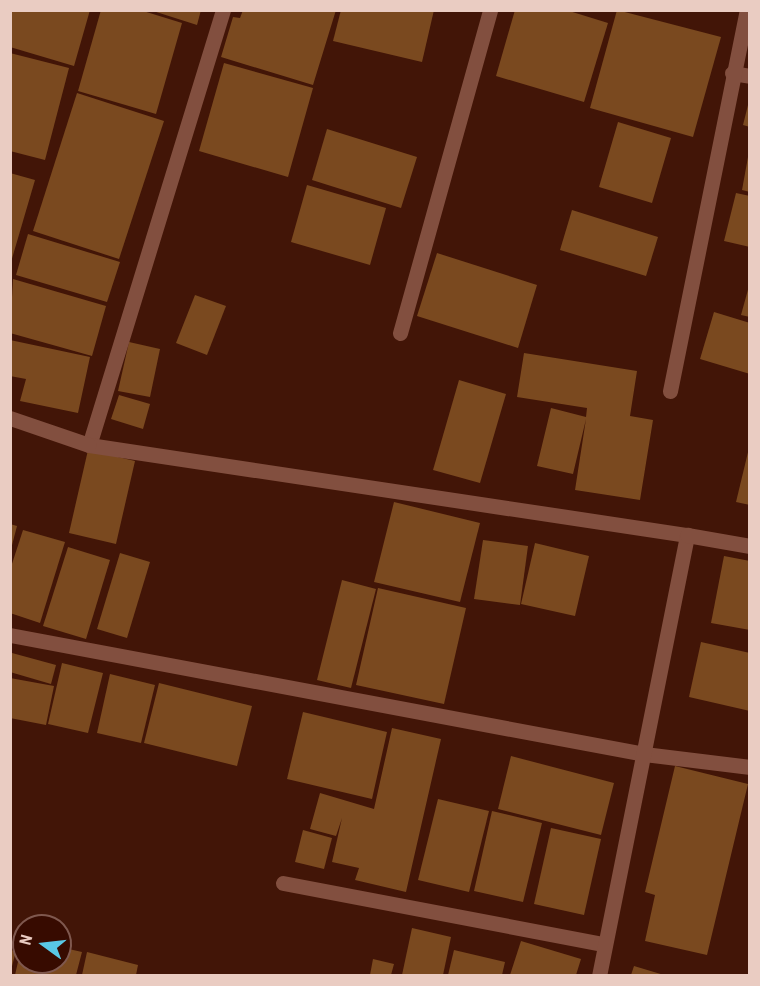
<!DOCTYPE html>
<html>
<head>
<meta charset="utf-8">
<style>
  body { margin:0 }
  #map { position:relative; width:760px; height:986px; overflow:hidden; background:#421507; font-family:"Roboto Condensed",sans-serif }
  div>[style] { position:absolute }
  .building>* { inset:0; background:#7a491f }
  .street>* { height:15px; margin:-7.5px; padding:0 7.5px; transform-origin:7.5px; border-radius:7.5px; background:#824f3f }
  span { translate:-50% -50%; white-space:nowrap; text-align:center; line-height:1.15; -webkit-text-stroke:6px #370b00; paint-order:stroke }
  .frame { position:absolute; inset:0; border:12px solid #eaccc2; pointer-events:none }
  .north { position:absolute; left:12px; top:914px; width:60px; height:60px; box-sizing:border-box; background:#370b00; border:2px solid #7f584e; border-radius:50%; rotate:285deg; font-size:16px; font-weight:700; line-height:24px; text-align:center; color:#eaccc2 }
  .north::after { content:''; display:block; margin:auto; width:21px; height:27px; background:#59c8e5; clip-path:polygon(50% 0,100% 100%,50% 72%,0 100%) }
</style>
</head>
<body>
<div id="map">
  <div class="building">
    <i style="clip-path:polygon(10px 10px,90px 10px,74px 66px,10px 47px)"></i>
    <i style="clip-path:polygon(101px 10px,140px 10px,182px 23px,156px 114px,78px 91px)"></i>
    <i style="clip-path:polygon(150px 10px,201px 10px,197px 25px)"></i>
    <i style="clip-path:polygon(243px 10px,336px 10px,313px 85px,221px 57px,233px 17px,240px 18px)"></i>
    <i style="clip-path:polygon(341px 10px,434px 10px,422px 62px,333px 41px)"></i>
    <i style="clip-path:polygon(515px 10px,566px 10px,608px 23px,584px 102px,496px 76px)"></i>
    <i style="clip-path:polygon(617px 10px,721px 37px,693px 137px,590px 108px)"></i>
    <i style="clip-path:polygon(10px 53px,69px 68px,45px 160px,10px 151px)"></i>
    <i style="clip-path:polygon(224px 63px,313px 88px,288px 177px,199px 151px)"></i>
    <i style="clip-path:polygon(77px 93px,164px 121px,119px 259px,33px 231px)"></i>
    <i style="clip-path:polygon(749px 101px,750px 102px,750px 127px,743px 125px)"></i>
    <i style="clip-path:polygon(618px 122px,671px 138px,652px 203px,599px 187px)"></i>
    <i style="clip-path:polygon(327px 129px,417px 157px,401px 208px,312px 180px)"></i>
    <i style="clip-path:polygon(748px 157px,750px 157px,750px 192px,742px 190px)"></i>
    <i style="clip-path:polygon(10px 173px,35px 180px,11px 262px,10px 262px)"></i>
    <i style="clip-path:polygon(307px 185px,386px 208px,370px 265px,291px 242px)"></i>
    <i style="clip-path:polygon(736px 193px,750px 196px,750px 247px,724px 241px)"></i>
    <i style="clip-path:polygon(572px 210px,658px 237px,646px 276px,560px 250px)"></i>
    <i style="clip-path:polygon(28px 234px,120px 262px,107px 302px,16px 275px)"></i>
    <i style="clip-path:polygon(437px 253px,537px 285px,518px 348px,417px 316px)"></i>
    <i style="clip-path:polygon(13px 279px,106px 306px,92px 356px,10px 333px)"></i>
    <i style="clip-path:polygon(749px 286px,750px 286px,750px 317px,741px 315px)"></i>
    <i style="clip-path:polygon(195px 295px,226px 306px,207px 355px,176px 343px)"></i>
    <i style="clip-path:polygon(714px 312px,750px 323px,750px 374px,700px 359px)"></i>
    <i style="clip-path:polygon(10px 340px,90px 357px,78px 413px,20px 401px,26px 379px,10px 376px)"></i>
    <i style="clip-path:polygon(129px 342px,160px 349px,150px 397px,118px 391px)"></i>
    <i style="clip-path:polygon(524px 353px,637px 371px,630px 416px,653px 420px,640px 500px,575px 490px,586px 419px,573px 474px,537px 466px,551px 408px,586px 417px,587px 408px,517px 397px)"></i>
    <i style="clip-path:polygon(459px 380px,506px 394px,480px 483px,433px 470px)"></i>
    <i style="clip-path:polygon(119px 395px,150px 404px,143px 429px,111px 419px)"></i>
    <i style="clip-path:polygon(749px 448px,750px 448px,750px 505px,736px 502px)"></i>
    <i style="clip-path:polygon(88px 450px,135px 461px,116px 544px,69px 533px)"></i>
    <i style="clip-path:polygon(394px 502px,480px 523px,460px 602px,374px 582px)"></i>
    <i style="clip-path:polygon(10px 524px,17px 526px,11px 549px,10px 549px)"></i>
    <i style="clip-path:polygon(23px 530px,65px 542px,40px 623px,10px 613px,10px 570px)"></i>
    <i style="clip-path:polygon(483px 540px,528px 546px,520px 605px,474px 599px)"></i>
    <i style="clip-path:polygon(535px 543px,589px 556px,575px 616px,521px 604px)"></i>
    <i style="clip-path:polygon(68px 547px,110px 560px,86px 639px,43px 626px)"></i>
    <i style="clip-path:polygon(120px 553px,150px 562px,127px 638px,97px 629px)"></i>
    <i style="clip-path:polygon(724px 556px,750px 561px,750px 630px,711px 623px)"></i>
    <i style="clip-path:polygon(342px 580px,376px 589px,351px 688px,317px 680px)"></i>
    <i style="clip-path:polygon(378px 588px,466px 608px,444px 704px,356px 685px)"></i>
    <i style="clip-path:polygon(701px 642px,750px 653px,750px 711px,689px 697px)"></i>
    <i style="clip-path:polygon(12px 653px,56px 665px,51px 684px,10px 672px)"></i>
    <i style="clip-path:polygon(62px 663px,103px 673px,88px 733px,48px 724px)"></i>
    <i style="clip-path:polygon(110px 674px,155px 685px,141px 743px,97px 733px)"></i>
    <i style="clip-path:polygon(10px 678px,54px 686px,46px 725px,10px 718px)"></i>
    <i style="clip-path:polygon(159px 683px,252px 706px,237px 766px,144px 743px)"></i>
    <i style="clip-path:polygon(303px 712px,387px 732px,372px 799px,287px 779px)"></i>
    <i style="clip-path:polygon(392px 728px,441px 739px,406px 892px,355px 880px,359px 868px,332px 862px,342px 818px,336px 836px,310px 829px,320px 793px,374px 809px)"></i>
    <i style="clip-path:polygon(511px 756px,614px 783px,601px 835px,498px 809px)"></i>
    <i style="clip-path:polygon(675px 766px,748px 784px,707px 955px,645px 941px,655px 895px,645px 892px)"></i>
    <i style="clip-path:polygon(438px 799px,489px 811px,469px 892px,418px 880px)"></i>
    <i style="clip-path:polygon(492px 811px,542px 823px,523px 902px,474px 891px)"></i>
    <i style="clip-path:polygon(551px 828px,601px 839px,584px 915px,534px 904px)"></i>
    <i style="clip-path:polygon(303px 830px,332px 838px,324px 869px,295px 862px)"></i>
    <i style="clip-path:polygon(412px 928px,451px 937px,443px 975px,402px 975px)"></i>
    <i style="clip-path:polygon(23px 940px,24px 962px,60px 962px,60px 947px,82px 952px,76px 975px,15px 975px)"></i>
    <i style="clip-path:polygon(521px 941px,581px 959px,576px 975px,510px 975px)"></i>
    <i style="clip-path:polygon(10px 950px,16px 951px,11px 970px,10px 970px)"></i>
    <i style="clip-path:polygon(454px 950px,505px 962px,502px 975px,448px 975px)"></i>
    <i style="clip-path:polygon(87px 952px,138px 965px,136px 975px,82px 975px)"></i>
    <i style="clip-path:polygon(373px 959px,394px 964px,391px 975px,370px 975px)"></i>
    <i style="clip-path:polygon(634px 966px,664px 975px,631px 975px)"></i>
  </div>
  <div class="street">
    <i style="left:223px;top:10px;width:455px;rotate:107.1deg"></i>
    <i style="left:89px;top:445px;width:605px;rotate:8.56deg"></i>
    <i style="left:732px;top:73px;width:18px;rotate:9deg"></i>
    <i style="left:400px;top:333px;width:335px;rotate:-74.4deg"></i>
    <i style="left:670px;top:391px;width:389px;rotate:-78.6deg"></i>
    <i style="left:10px;top:418px;width:83px;rotate:18.9deg"></i>
    <i style="left:10px;top:635px;width:645px;rotate:10.63deg"></i>
    <i style="left:644px;top:754px;width:107px;rotate:7deg"></i>
    <i style="left:283px;top:883px;width:326px;rotate:10.8deg"></i>
    <i style="left:599px;top:976px;width:450px;rotate:-78.7deg"></i>
    <i style="left:687px;top:535px;width:64px;rotate:9.9deg"></i>
  </div>
  <div class="frame"></div>
  <div class="north">N</div>
</div>
</body>
</html>
